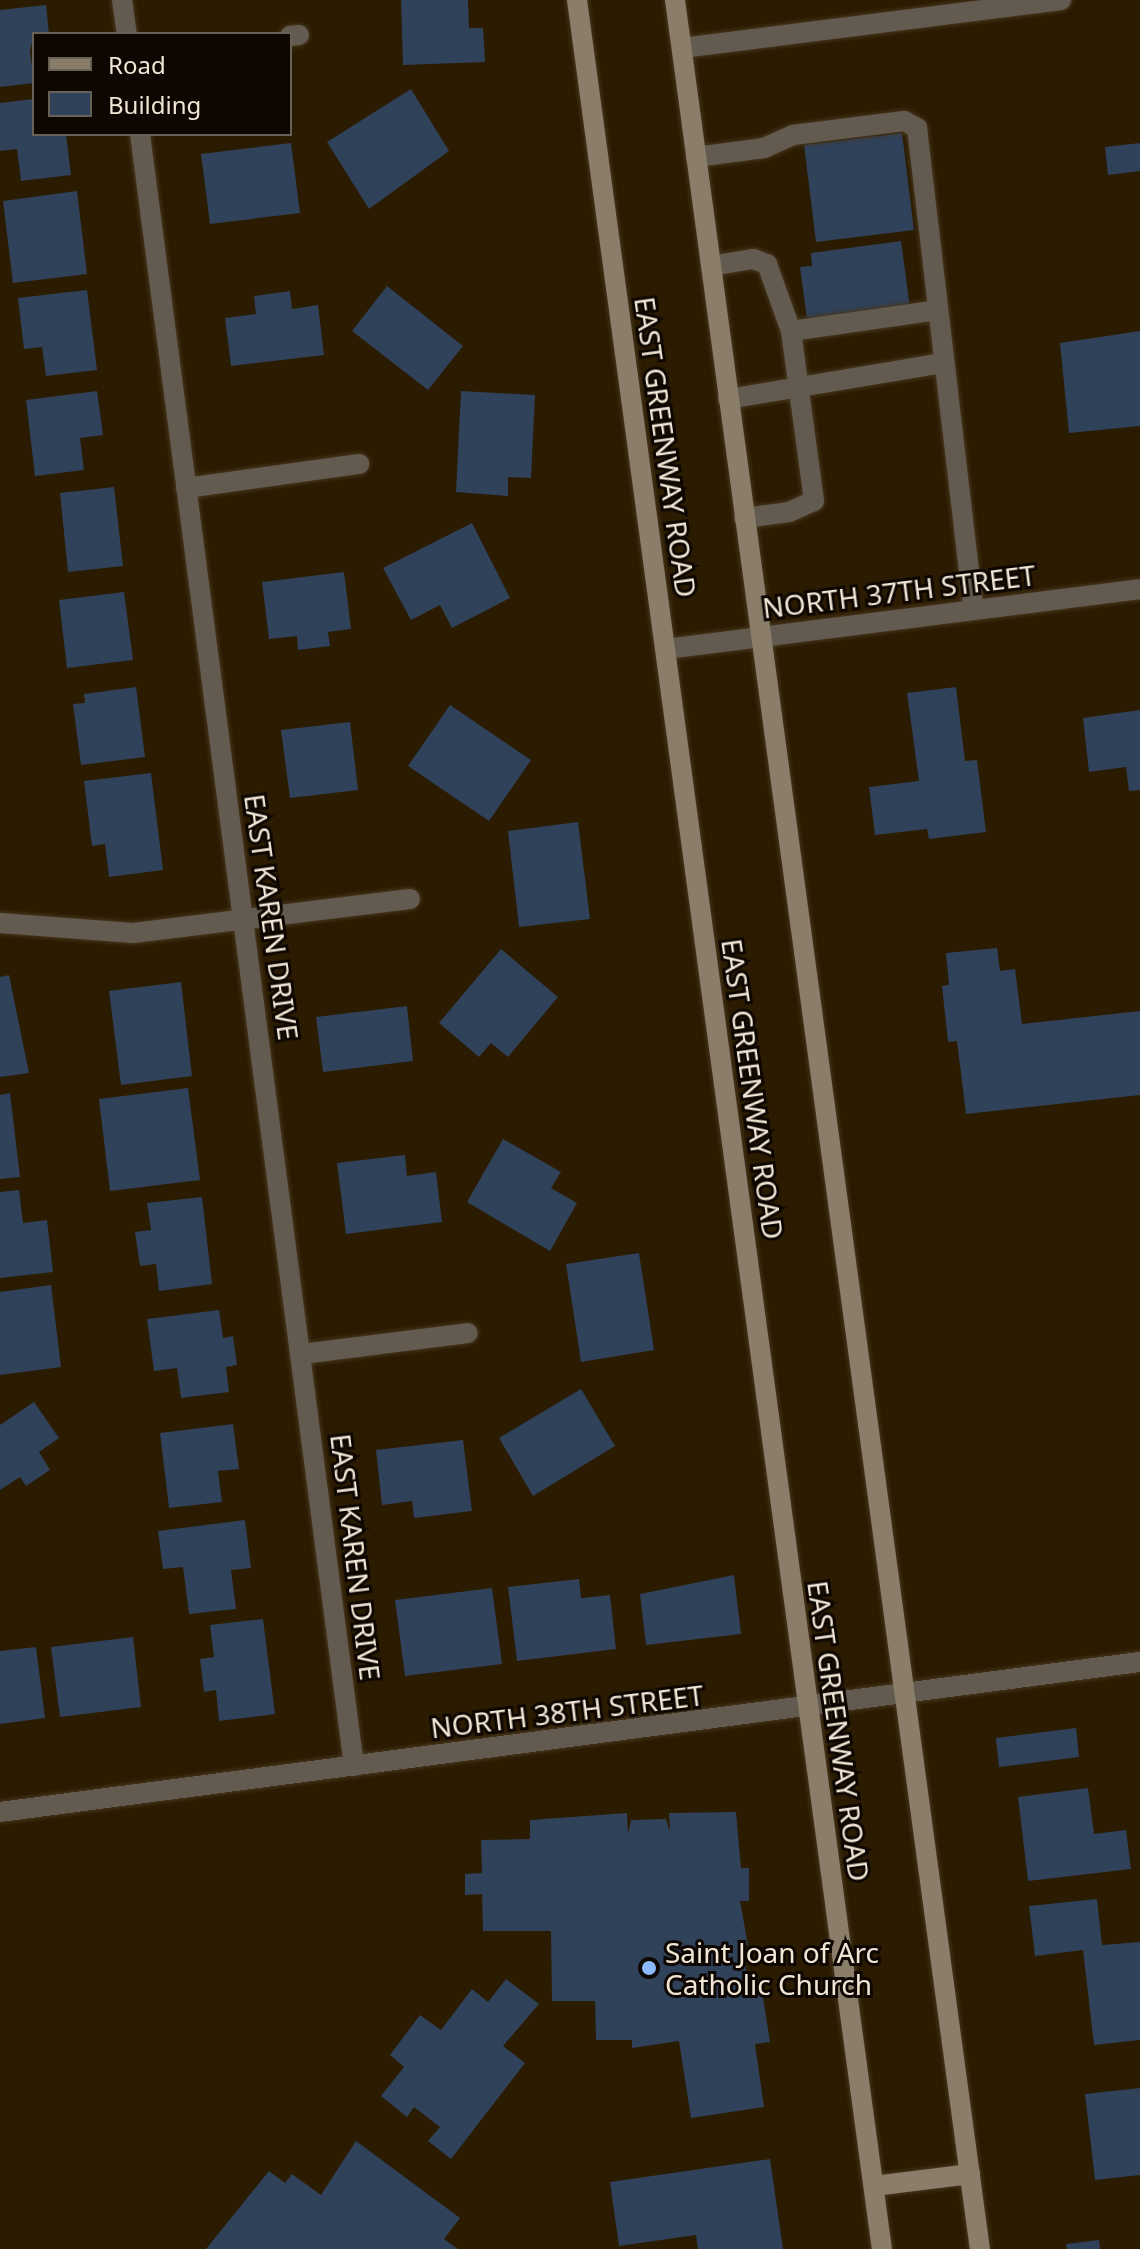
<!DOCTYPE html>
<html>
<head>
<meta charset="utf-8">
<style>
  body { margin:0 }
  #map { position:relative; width:1140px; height:2249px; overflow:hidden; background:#2b1b01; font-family:"Noto Sans",sans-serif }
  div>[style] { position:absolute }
  .building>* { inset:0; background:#30415a }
  .roads { filter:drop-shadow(0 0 2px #47371f) drop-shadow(0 0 2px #47371f) }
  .lane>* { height:20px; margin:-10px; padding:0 10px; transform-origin:10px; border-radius:10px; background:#635b4f }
  .street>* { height:20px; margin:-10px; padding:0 10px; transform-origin:10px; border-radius:10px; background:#635b4f }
  .secondary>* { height:20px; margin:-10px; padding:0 10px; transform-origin:10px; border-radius:10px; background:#8a7d69 }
  .dots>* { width:22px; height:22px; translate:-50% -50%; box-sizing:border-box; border:4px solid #0e0701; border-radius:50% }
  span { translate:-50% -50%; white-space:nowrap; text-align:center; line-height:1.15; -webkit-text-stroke:6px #0e0701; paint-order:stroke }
  .street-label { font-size:28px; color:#f1e6d6 }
  .poi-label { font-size:28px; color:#f1e6d6 }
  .left { translate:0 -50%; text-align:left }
  .legend { position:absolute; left:32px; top:32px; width:260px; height:104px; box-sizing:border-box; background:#0e0701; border:2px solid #696056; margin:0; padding:10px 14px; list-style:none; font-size:24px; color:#f1e6d6 }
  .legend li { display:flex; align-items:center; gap:16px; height:40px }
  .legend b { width:40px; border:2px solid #696056 }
</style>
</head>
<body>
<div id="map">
  <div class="building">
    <i style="clip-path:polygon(401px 0,468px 0,469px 28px,483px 28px,485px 62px,403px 65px)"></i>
    <i style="clip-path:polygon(46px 5px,49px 34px,34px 34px,30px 51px,34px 83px,0 87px,0 10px)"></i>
    <i style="clip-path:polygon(411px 89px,449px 151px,369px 209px,327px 142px)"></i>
    <i style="clip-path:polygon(34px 99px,34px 134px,66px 134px,71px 175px,21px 181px,17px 149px,0 151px,0 103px)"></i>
    <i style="clip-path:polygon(902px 133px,914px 230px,816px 242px,804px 145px)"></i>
    <i style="clip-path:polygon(291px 143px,300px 213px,210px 224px,201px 154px)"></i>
    <i style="clip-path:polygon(1140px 143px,1140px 171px,1108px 175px,1105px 147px)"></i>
    <i style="clip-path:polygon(77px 191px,87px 274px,13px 283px,3px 201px)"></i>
    <i style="clip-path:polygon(901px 241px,910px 308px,807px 319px,800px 267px,812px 266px,811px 253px)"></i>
    <i style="clip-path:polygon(387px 286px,463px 346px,428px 390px,352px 331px)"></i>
    <i style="clip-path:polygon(87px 290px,97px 370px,46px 376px,42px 347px,24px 349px,18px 298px)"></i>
    <i style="clip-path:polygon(290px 291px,292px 309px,318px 305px,324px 355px,231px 366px,225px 318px,256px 314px,254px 296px)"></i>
    <i style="clip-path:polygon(1140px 331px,1140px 426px,1069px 433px,1060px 343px)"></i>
    <i style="clip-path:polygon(97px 391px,103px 435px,80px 438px,84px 470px,35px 476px,26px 400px)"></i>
    <i style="clip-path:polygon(461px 391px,535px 395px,531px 478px,508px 477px,508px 496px,456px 492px)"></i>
    <i style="clip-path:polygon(114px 487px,123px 566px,68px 572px,60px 493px)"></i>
    <i style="clip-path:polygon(472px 523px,510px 598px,452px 628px,440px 605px,411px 620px,383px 568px)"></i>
    <i style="clip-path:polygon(344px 572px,351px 629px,328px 632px,330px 646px,298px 650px,297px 636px,269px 639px,262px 582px)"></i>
    <i style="clip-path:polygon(124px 592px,133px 660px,67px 668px,59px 600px)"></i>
    <i style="clip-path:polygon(136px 687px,145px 757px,81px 765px,73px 704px,85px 703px,84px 694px)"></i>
    <i style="clip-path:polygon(956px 687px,965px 761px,977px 760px,986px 832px,929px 839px,927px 829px,875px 835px,869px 787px,919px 781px,907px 693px)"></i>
    <i style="clip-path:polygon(450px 705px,531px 760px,489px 821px,408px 766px)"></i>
    <i style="clip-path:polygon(1140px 710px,1140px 790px,1129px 791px,1126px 767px,1089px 772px,1083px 718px)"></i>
    <i style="clip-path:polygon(350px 722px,358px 790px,290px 798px,281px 730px)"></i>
    <i style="clip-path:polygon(151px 773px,163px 870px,109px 877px,105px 844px,92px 846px,84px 781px)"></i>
    <i style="clip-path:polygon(578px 822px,590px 919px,519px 927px,508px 831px)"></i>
    <i style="clip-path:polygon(997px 948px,1000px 971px,1015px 969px,1022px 1024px,1140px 1011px,1140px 1095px,966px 1114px,957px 1041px,948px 1042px,942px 986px,949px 985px,946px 953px)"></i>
    <i style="clip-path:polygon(501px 949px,558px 997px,508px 1057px,491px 1043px,479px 1057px,439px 1023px)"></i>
    <i style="clip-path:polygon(9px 975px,29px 1073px,0 1077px,0 977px)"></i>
    <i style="clip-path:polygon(181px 982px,192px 1076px,121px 1085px,109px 991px)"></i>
    <i style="clip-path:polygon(407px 1006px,413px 1061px,323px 1072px,316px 1017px)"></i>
    <i style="clip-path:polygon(188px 1088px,200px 1180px,110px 1191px,99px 1099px)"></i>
    <i style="clip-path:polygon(10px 1093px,20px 1177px,0 1179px,0 1095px)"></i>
    <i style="clip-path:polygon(503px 1139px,561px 1172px,551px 1188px,577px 1203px,550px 1251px,467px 1202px)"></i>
    <i style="clip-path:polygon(405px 1155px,407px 1176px,436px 1172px,442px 1222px,346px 1234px,337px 1163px)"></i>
    <i style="clip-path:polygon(19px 1190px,23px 1223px,47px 1220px,53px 1272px,0 1278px,0 1192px)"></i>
    <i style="clip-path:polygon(202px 1197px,212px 1284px,159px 1291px,156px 1264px,140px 1266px,135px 1232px,151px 1230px,147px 1203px)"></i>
    <i style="clip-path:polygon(639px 1253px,654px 1350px,581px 1362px,566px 1264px)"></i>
    <i style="clip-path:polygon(51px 1285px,61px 1367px,0 1375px,0 1292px)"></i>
    <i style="clip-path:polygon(219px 1310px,223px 1338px,233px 1336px,237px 1365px,226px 1367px,229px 1392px,181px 1398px,177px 1368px,154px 1371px,147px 1319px)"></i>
    <i style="clip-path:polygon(581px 1389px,615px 1446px,533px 1496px,499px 1438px)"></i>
    <i style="clip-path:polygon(34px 1402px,59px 1438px,39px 1452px,50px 1470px,26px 1486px,20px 1477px,0 1490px,0 1425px)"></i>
    <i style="clip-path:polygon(233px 1424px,239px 1469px,218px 1471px,222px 1502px,169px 1508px,160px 1433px)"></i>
    <i style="clip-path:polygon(463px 1440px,472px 1511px,414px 1518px,412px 1501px,382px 1505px,376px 1450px)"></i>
    <i style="clip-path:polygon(245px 1520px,251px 1568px,231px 1570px,236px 1609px,189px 1614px,183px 1567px,163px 1569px,158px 1531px)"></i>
    <i style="clip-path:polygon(734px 1575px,741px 1634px,646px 1645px,640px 1594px)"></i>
    <i style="clip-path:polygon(579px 1579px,581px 1598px,610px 1595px,616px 1649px,517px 1661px,508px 1587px)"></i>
    <i style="clip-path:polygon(492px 1588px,502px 1664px,405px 1676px,395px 1600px)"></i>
    <i style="clip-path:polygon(263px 1619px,275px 1714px,219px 1721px,216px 1690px,204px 1692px,200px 1659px,214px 1657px,210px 1625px)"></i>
    <i style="clip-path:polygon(133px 1637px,141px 1707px,60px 1717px,51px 1647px)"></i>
    <i style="clip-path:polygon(36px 1647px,45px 1718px,0 1724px,0 1651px)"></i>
    <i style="clip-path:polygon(1076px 1728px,1079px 1757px,999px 1767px,996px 1738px)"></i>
    <i style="clip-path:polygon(1088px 1788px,1094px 1834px,1126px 1830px,1131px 1869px,1028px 1881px,1018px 1797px)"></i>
    <i style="clip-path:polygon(736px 1812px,741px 1868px,749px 1868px,749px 1901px,740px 1901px,748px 1945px,741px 1945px,740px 1958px,746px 1958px,746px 1981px,760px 1979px,770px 2042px,755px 2044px,764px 2107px,691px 2118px,679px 2041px,632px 2048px,632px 2040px,596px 2040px,595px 2001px,552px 2001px,551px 1931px,483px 1931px,482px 1894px,465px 1895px,465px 1874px,482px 1873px,481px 1840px,530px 1839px,530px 1820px,627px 1813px,628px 1834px,631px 1820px,666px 1819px,670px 1832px,669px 1813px)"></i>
    <i style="clip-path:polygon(1097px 1899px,1102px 1945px,1140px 1942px,1140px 2040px,1094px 2045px,1083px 1950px,1035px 1956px,1029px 1906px)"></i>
    <i style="clip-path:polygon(506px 1979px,539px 2004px,503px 2046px,525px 2063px,451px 2159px,428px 2141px,440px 2127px,414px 2107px,407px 2117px,381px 2096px,404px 2067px,390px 2055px,420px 2015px,441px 2030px,472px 1989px,488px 2002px)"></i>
    <i style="clip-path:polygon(1140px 2088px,1140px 2175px,1095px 2180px,1085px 2094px)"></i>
    <i style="clip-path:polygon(356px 2141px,460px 2218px,444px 2239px,458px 2249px,206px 2249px,269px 2171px,285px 2183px,292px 2174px,321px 2195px)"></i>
    <i style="clip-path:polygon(770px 2159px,783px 2249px,698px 2249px,696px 2235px,619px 2246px,610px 2182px)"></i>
    <i style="clip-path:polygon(1099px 2240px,1100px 2249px,1067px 2249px,1066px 2244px)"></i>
  </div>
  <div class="roads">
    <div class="lane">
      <i style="left:682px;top:48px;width:382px;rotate:-7.2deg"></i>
      <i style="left:696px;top:157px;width:69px;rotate:-7.5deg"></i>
      <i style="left:764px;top:148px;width:32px;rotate:-24deg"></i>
      <i style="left:793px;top:135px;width:112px;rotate:-7.2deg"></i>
      <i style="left:904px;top:121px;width:15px;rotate:28deg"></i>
      <i style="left:917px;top:128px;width:485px;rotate:83.3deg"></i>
      <i style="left:711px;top:266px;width:43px;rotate:-9.5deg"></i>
      <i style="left:753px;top:259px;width:15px;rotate:20deg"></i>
      <i style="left:767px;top:264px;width:71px;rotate:70.3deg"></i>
      <i style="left:791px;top:331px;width:148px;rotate:-8.1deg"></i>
      <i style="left:728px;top:399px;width:217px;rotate:-9.5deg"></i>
      <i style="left:744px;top:518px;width:45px;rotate:-7.6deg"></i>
      <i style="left:789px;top:512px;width:27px;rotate:-24deg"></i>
      <i style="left:814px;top:501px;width:172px;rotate:-97.7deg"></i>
    </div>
    <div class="street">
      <i style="left:122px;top:0;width:34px;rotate:82deg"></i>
      <i style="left:290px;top:36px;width:9px;rotate:-6deg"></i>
      <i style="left:140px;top:134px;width:1646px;rotate:82.53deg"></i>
      <i style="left:186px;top:488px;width:175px;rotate:-7.9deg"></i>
      <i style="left:666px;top:649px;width:478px;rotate:-7.2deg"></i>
      <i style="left:0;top:923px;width:133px;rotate:4.3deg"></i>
      <i style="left:133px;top:933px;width:279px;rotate:-7deg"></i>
      <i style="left:302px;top:1354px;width:167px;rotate:-7.2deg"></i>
      <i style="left:0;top:1812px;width:1150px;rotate:-7.5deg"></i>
    </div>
    <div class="secondary">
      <i style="left:577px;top:0;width:2270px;rotate:82.28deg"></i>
      <i style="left:675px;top:0;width:2270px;rotate:82.28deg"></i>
      <i style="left:874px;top:2186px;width:97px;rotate:-7.1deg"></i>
    </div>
  </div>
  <div class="dots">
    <i style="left:649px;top:1968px;background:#8cb9fc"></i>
  </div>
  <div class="street-label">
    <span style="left:666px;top:447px;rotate:82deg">EAST GREENWAY ROAD</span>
    <span style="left:899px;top:591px;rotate:-7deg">NORTH 37TH STREET</span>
    <span style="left:272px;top:917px;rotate:82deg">EAST KAREN DRIVE</span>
    <span style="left:753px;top:1089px;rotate:82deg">EAST GREENWAY ROAD</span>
    <span style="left:356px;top:1557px;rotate:83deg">EAST KAREN DRIVE</span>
    <span style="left:567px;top:1711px;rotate:-7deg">NORTH 38TH STREET</span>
    <span style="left:839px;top:1731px;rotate:82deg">EAST GREENWAY ROAD</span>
  </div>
  <div class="poi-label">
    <span class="left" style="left:665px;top:1968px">Saint Joan of Arc<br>Catholic Church</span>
  </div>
  <ul class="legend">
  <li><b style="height:10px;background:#8a7d69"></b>Road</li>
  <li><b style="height:22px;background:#30415a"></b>Building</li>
  </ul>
</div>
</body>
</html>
